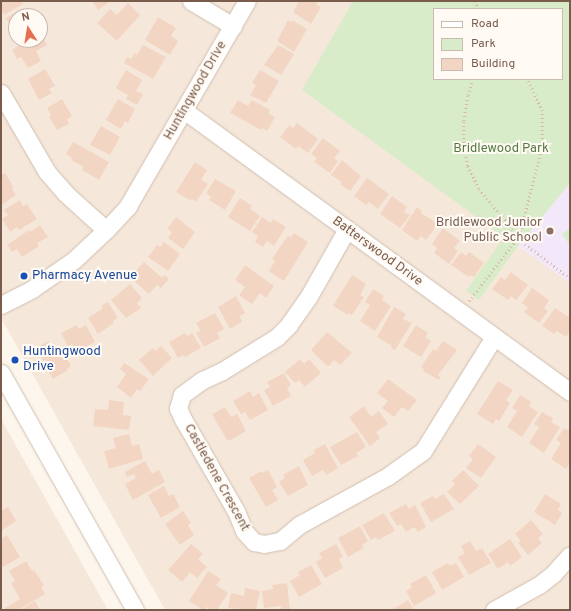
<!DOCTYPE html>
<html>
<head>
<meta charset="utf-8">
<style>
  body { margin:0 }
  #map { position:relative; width:571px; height:611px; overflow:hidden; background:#fdf6ec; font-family:Overpass,sans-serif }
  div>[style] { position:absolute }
  .residential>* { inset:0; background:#f5e8da }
  .education>* { inset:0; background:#f3e8fa }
  .green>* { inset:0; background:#d8ecc9 }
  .building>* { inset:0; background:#f3d5c3 }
  .path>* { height:2.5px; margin-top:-1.25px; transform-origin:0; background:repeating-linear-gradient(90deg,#d9b8a5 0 1px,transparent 0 4px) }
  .roads { filter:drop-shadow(0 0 1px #d1beb0) drop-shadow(0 0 1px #d1beb0) }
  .minor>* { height:17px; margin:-8.5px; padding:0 8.5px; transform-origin:8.5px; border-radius:8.5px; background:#fff }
  .dots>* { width:11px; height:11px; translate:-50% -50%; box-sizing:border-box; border:2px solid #fffaf3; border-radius:50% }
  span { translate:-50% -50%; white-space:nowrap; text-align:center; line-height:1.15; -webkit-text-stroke:4px #fffaf3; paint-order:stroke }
  .street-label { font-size:13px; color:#7a5c4d }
  .park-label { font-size:13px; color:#537a41 }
  .education-label { font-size:13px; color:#785e54 }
  .right { translate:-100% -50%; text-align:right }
  .transit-label { font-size:13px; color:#164399 }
  .left { translate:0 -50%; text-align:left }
  .frame { position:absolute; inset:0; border:2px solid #7a5c4d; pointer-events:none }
  .legend { position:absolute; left:433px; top:8px; width:130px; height:72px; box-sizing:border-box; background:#fffaf3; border:1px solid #cabbb1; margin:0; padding:5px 7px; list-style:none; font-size:12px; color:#7a5c4d }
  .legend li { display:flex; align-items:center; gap:8px; height:20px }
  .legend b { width:20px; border:1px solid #cabbb1 }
  .north { position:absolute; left:8px; top:8px; width:40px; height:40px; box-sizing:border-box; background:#fffaf3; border:1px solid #cabbb1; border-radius:50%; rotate:348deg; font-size:11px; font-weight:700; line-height:16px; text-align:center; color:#7a5c4d }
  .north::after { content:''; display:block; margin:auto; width:14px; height:18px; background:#e76f51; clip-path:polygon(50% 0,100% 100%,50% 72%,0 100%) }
</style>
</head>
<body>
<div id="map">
  <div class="residential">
    <i style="clip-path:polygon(evenodd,1px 1px,570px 1px,570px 610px,165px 610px,1px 318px,1px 1px,434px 9px,562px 9px,562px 79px,434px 79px,434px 9px,1px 1px,16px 16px,40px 16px,40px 40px,16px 40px,16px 16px)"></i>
    <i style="clip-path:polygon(1px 419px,108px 610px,1px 610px)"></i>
  </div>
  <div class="education">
    <i style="clip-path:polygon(570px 183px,570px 283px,518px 246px)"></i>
  </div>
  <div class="green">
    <i style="clip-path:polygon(evenodd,353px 1px,570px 1px,570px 183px,518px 246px,479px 300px,466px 291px,504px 237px,302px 90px,353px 1px,434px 9px,562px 9px,562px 79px,434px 79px,434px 9px)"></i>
    <i style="clip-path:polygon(570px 228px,570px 245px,562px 234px)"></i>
  </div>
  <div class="building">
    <i style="clip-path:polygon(1px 1px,21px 1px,23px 4px,4px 15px,1px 9px)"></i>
    <i style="clip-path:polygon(92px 1px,111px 1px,98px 10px)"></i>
    <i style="clip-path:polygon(299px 1px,318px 1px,316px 4px,321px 7px,311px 24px,293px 12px)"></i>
    <i style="clip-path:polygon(128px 3px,140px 15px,117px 41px,97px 23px,110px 9px,117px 15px)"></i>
    <i style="clip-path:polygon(23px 8px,28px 16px,16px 16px,16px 35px,6px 18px)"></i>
    <i style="clip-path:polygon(158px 17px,176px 28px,171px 36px,178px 41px,170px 55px,145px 40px)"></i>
    <i style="clip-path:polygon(288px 20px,291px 22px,292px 20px,307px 29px,294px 52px,277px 41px)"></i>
    <i style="clip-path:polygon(42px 36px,47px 45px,36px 51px,41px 61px,28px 68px,21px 57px,17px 59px,12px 50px,23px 43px,25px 46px,35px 40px,40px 40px)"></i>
    <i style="clip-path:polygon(143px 45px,166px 57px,153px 79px,124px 63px,127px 57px,131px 59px,135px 53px,137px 55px)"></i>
    <i style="clip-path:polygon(278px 45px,294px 54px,281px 75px,264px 65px)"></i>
    <i style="clip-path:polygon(45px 69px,55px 86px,49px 89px,52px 93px,39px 100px,28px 79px)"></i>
    <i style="clip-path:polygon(126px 70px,142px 80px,136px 91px,143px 94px,137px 105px,126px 99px,128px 95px,116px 88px)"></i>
    <i style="clip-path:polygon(260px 70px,279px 81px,266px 103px,250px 95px,256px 85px,252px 83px)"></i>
    <i style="clip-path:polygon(62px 99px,72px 116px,67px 119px,69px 124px,57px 130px,49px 116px,51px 115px,47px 108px)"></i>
    <i style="clip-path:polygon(118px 99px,135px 109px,128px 123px,125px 121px,121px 129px,106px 120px)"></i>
    <i style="clip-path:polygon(238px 100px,248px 106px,252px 100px,270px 110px,268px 113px,275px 117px,267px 131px,262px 128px,261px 130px,230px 113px)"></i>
    <i style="clip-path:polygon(297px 123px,318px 139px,308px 153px,298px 146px,296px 149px,280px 137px,289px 125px,293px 128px)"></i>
    <i style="clip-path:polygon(101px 126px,120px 137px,110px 155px,90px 145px)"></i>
    <i style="clip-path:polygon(323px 138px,340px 151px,334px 158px,338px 161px,330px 173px,314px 162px,317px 158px,311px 154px)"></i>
    <i style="clip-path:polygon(73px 142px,109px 162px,99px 180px,82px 170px,84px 167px,71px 160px,72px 158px,66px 154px)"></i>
    <i style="clip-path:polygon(342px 160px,361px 176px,350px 191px,340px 184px,342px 182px,331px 175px)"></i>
    <i style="clip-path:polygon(195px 162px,207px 170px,201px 180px,208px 184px,196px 202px,192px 199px,191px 201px,176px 192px)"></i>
    <i style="clip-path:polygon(5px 173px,14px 188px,12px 189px,16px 195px,1px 205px,1px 175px)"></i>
    <i style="clip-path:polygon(367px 178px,389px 194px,378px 209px,369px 202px,366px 205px,354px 196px)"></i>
    <i style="clip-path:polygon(215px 179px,236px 191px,225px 210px,209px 200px,211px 197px,206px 193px)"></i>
    <i style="clip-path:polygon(392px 196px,407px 207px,404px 212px,410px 215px,400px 228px,380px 214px)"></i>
    <i style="clip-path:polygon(240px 198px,252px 206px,250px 209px,260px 216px,250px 231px,228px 217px)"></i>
    <i style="clip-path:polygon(20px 200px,23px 206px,27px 204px,37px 219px,19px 230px,17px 227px,10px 232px,2px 219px,8px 215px,4px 210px)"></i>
    <i style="clip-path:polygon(417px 207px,422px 211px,421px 213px,438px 224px,426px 240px,421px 236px,417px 241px,402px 230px)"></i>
    <i style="clip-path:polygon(176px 217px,195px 232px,183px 249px,168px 238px,172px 232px,167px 229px)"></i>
    <i style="clip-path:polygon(262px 217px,271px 223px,273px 219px,286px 227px,274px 246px,267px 241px,263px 247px,255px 242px,258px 236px,252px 232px)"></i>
    <i style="clip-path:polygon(40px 225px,48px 237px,37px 243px,39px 246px,22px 257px,17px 249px,12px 252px,7px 245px,29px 230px,30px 232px)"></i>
    <i style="clip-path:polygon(443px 228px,460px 241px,454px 248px,458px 251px,449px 264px,434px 253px,437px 248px,432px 244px)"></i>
    <i style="clip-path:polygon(294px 233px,308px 242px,284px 281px,269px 271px,275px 261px,272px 259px,284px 241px,288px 236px,291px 237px)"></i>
    <i style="clip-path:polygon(164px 242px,180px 254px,168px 271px,148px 257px,157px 245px,160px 247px)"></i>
    <i style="clip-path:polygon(461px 252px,466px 256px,469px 252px,484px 263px,474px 277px,470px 275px,469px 277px,451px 265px)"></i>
    <i style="clip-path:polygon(144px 262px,162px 278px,164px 275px,169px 279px,161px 288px,157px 285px,149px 294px,135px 282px,139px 277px,135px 272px)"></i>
    <i style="clip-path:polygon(245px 265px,274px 286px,266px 298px,260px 293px,252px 304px,239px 295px,245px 287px,235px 280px)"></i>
    <i style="clip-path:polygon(511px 272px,528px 285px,516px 300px,511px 296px,508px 300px,492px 289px,501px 277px,505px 280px)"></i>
    <i style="clip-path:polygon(352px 275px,366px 284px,360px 295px,364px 297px,352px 315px,349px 313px,348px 315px,333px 306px)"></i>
    <i style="clip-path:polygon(130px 284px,142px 298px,137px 303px,141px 308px,126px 318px,111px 300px)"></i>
    <i style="clip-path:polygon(532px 288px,549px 300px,544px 308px,548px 311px,539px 323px,524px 312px,528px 308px,522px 303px)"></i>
    <i style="clip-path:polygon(373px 289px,384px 296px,382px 300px,391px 306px,375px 331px,360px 321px,370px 305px,365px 302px)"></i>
    <i style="clip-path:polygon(236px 296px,245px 313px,240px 316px,242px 322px,230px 329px,218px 307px)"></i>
    <i style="clip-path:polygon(108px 302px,118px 318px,113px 321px,114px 323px,98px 334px,88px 318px,103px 308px,101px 306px)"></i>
    <i style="clip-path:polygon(394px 307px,406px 314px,403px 319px,412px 323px,395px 350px,391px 348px,392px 346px,377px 337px)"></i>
    <i style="clip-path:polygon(555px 308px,570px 318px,570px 331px,566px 337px,557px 331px,554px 334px,542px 326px)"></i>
    <i style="clip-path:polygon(215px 313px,224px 329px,217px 333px,220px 338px,204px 347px,196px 333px,201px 331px,196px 323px)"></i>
    <i style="clip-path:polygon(77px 325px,79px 329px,86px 325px,95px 342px,76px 352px,72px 344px,68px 346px,61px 333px)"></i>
    <i style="clip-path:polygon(416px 325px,428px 333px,425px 337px,431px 341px,421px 357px,403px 346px)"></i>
    <i style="clip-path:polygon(327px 332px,352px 353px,340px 365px,334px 360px,329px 366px,326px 365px,311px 350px)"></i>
    <i style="clip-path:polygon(185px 333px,187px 336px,192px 333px,201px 348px,185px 357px,184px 355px,178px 358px,169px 342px)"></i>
    <i style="clip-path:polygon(48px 341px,54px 352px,61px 348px,71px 366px,67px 369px,68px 370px,53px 379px,49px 372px,51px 371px,46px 360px,43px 361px,36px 348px)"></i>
    <i style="clip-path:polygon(443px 341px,457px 350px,438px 375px,440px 377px,439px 380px,423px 371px,424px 369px,421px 367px,433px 349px,436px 351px)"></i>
    <i style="clip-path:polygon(161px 346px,172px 358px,153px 376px,139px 360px,153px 348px,155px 351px)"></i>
    <i style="clip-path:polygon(300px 359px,304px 364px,309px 359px,321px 373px,305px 387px,299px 380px,295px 383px,285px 372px)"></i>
    <i style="clip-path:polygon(124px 363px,149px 379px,140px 391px,137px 389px,131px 398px,117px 387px,126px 374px,120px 369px)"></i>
    <i style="clip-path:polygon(284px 373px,291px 385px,287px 388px,291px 396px,273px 406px,264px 390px,270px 387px,267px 382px)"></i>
    <i style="clip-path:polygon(388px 379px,417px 400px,408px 411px,402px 407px,394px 417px,382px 408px,388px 401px,377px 393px)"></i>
    <i style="clip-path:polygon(498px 381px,513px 390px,506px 400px,510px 403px,499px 421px,496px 419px,493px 424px,477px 414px)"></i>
    <i style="clip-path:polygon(250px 391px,253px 397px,259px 393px,268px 410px,250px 420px,245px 412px,241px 414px,233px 401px)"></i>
    <i style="clip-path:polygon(520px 395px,531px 402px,529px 406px,538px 412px,522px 437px,507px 427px,517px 411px,512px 408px)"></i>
    <i style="clip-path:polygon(109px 400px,124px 402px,123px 415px,131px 416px,129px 430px,93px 426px,95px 409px,108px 410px)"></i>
    <i style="clip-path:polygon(364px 406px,371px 417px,379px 411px,388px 424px,376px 432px,380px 438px,370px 446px,349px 417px)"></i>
    <i style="clip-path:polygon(225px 407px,231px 417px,237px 414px,246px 431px,231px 440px,227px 440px,212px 414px)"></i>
    <i style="clip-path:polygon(542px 412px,553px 418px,551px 422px,560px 427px,544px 453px,529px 443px,539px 427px,534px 424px)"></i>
    <i style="clip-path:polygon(564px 428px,570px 431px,570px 463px,566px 469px,551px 459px,561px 443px,556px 440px)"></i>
    <i style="clip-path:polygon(357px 432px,366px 447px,356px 453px,358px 456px,341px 465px,330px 447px)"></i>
    <i style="clip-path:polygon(129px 434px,132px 446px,139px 444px,143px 459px,109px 469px,104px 451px,116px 448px,113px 438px)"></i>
    <i style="clip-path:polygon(325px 444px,338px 468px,326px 475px,323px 470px,312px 476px,303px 460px,315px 453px,314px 450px)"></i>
    <i style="clip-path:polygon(478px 444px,496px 457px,481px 478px,466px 468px,473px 459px,469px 456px)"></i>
    <i style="clip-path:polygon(145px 461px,152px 474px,159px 470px,165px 482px,133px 500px,125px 484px,136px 478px,134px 474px,127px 477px,125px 472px)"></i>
    <i style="clip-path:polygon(299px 466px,308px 485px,288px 496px,279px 482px,285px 478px,283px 475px)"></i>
    <i style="clip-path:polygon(268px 470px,277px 487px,272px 490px,278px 500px,266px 507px,249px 478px,261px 471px,262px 473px)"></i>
    <i style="clip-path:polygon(463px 470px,479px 486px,460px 504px,447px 492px,455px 484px,452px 481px)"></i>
    <i style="clip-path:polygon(164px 486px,169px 496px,173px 494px,180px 507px,161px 518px,148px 495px)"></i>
    <i style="clip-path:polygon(444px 494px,454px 509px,431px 522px,420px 503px,433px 496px,435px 499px)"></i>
    <i style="clip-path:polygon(545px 494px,561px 504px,558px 510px,562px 513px,555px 525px,534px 512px)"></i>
    <i style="clip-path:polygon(406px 504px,409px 509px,415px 505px,426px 527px,418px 532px,415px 527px,406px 532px,401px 524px,397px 526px,389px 513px)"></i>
    <i style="clip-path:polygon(8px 507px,16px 521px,1px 531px,1px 511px)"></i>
    <i style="clip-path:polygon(183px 511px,191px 523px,188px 525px,194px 535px,180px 545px,165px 524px)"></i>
    <i style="clip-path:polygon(384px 513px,395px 531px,378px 540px,376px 537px,371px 540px,362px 525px)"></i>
    <i style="clip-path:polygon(531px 520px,543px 534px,538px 538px,542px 543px,528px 555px,518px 543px,521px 541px,515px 534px)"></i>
    <i style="clip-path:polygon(360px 526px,368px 541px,362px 545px,364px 548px,348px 557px,338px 538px)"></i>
    <i style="clip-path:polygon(7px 535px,20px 557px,3px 567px,1px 564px,1px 539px)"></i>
    <i style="clip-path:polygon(510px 539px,522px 557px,510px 566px,508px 562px,498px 569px,488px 554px)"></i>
    <i style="clip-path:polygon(470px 541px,476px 551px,482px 548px,491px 563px,469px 575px,458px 557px,465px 553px,461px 546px)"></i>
    <i style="clip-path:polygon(191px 544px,203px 554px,198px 559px,207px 567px,197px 578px,190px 572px,182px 582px,168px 570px)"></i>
    <i style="clip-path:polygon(336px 544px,343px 557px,339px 559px,343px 568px,325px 578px,316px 562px,322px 558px,319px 553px)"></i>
    <i style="clip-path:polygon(26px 561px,32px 571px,34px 570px,44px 585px,41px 587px,45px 594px,18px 610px,5px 610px,5px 608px,20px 599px,11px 583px,15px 581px,9px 571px)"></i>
    <i style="clip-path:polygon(448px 563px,450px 566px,456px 563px,464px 577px,442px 590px,432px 572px)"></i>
    <i style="clip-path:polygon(311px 565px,322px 584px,299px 597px,290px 581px,300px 575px,298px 572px)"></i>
    <i style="clip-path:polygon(208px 571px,221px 579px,216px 585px,228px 593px,217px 610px,211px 610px,207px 607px,203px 610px,189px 601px)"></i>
    <i style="clip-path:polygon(426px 575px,436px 593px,414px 606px,406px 591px,412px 587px,410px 584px)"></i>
    <i style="clip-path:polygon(287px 583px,290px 610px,281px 610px,281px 606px,264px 608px,262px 591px,273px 589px,272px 585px)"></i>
    <i style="clip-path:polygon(245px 588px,260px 591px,256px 610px,228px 608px,231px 593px,244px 596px)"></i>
    <i style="clip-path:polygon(408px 600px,414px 610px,391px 610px,398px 606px)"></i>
    <i style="clip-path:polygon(35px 601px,40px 610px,20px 610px)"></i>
  </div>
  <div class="path">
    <i style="left:475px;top:1px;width:9px;rotate:63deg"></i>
    <i style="left:473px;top:79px;width:18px;rotate:106deg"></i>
    <i style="left:468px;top:96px;width:26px;rotate:99deg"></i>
    <i style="left:464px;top:122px;width:23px;rotate:90deg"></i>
    <i style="left:464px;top:145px;width:21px;rotate:79deg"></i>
    <i style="left:468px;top:166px;width:25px;rotate:64deg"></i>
    <i style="left:479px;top:189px;width:72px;rotate:50.1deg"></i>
    <i style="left:525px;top:244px;width:56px;rotate:37.1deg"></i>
    <i style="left:469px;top:301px;width:82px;rotate:-52.4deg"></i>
    <i style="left:519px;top:236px;width:92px;rotate:-75.5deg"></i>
    <i style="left:542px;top:147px;width:36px;rotate:-90deg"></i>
    <i style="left:542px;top:111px;width:35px;rotate:-115deg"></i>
  </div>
  <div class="roads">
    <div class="minor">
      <i style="left:191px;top:1px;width:49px;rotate:30.8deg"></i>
      <i style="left:1px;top:93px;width:91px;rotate:59.8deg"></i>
      <i style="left:47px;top:172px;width:28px;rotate:49deg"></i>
      <i style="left:65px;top:193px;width:55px;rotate:42.1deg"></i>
      <i style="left:185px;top:111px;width:477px;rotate:36.1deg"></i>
      <i style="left:347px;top:229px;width:77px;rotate:119.6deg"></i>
      <i style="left:309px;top:296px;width:35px;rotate:125deg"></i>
      <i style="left:289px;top:325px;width:17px;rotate:135deg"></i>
      <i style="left:277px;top:337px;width:65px;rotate:148.3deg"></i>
      <i style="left:222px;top:371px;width:23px;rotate:155deg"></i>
      <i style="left:201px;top:381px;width:24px;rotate:144deg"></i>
      <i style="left:182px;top:395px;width:14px;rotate:107deg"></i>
      <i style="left:178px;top:408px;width:12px;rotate:66deg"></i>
      <i style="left:183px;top:419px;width:106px;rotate:60.1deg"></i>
      <i style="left:236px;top:511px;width:22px;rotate:68deg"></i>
      <i style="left:244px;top:531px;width:15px;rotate:48deg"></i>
      <i style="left:254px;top:542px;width:10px;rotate:11deg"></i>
      <i style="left:264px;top:544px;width:16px;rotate:-11deg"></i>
      <i style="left:280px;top:541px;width:25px;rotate:-40deg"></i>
      <i style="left:299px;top:525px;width:102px;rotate:-28.8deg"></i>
      <i style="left:388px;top:476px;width:43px;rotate:-35.5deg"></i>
      <i style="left:423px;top:451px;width:134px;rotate:-58.1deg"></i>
      <i style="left:1px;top:305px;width:35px;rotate:-27deg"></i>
      <i style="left:32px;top:289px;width:51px;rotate:-34.6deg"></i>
      <i style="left:74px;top:260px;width:44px;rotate:-43.2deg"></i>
      <i style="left:106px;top:230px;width:33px;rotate:-47deg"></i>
      <i style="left:128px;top:206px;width:237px;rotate:-59.9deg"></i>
      <i style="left:1px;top:373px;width:272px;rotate:60.5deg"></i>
      <i style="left:494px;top:610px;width:51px;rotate:-29.1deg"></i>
      <i style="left:539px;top:585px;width:18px;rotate:-38deg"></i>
      <i style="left:553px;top:574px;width:25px;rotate:-48deg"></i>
    </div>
  </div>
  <div class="dots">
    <i style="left:550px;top:231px;background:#8d6e63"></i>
    <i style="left:24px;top:276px;background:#1a4fb4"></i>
    <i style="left:15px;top:360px;background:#1a4fb4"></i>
  </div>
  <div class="street-label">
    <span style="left:196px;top:91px;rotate:-60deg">Huntingwood Drive</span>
    <span style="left:377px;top:252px;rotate:36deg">Batterswood Drive</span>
    <span style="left:216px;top:478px;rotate:61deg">Castledene Crescent</span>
  </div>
  <div class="park-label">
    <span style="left:501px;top:149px">Bridlewood Park</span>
  </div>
  <div class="education-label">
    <span class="right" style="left:542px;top:231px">Bridlewood Junior<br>Public School</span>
  </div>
  <div class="transit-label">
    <span class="left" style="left:32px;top:276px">Pharmacy Avenue</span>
    <span class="left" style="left:23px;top:360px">Huntingwood<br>Drive</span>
  </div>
  <div class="frame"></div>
  <ul class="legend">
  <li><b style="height:5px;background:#fff"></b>Road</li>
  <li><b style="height:11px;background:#d8ecc9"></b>Park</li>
  <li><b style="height:11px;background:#f3d5c3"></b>Building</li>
  </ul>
  <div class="north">N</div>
</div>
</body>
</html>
